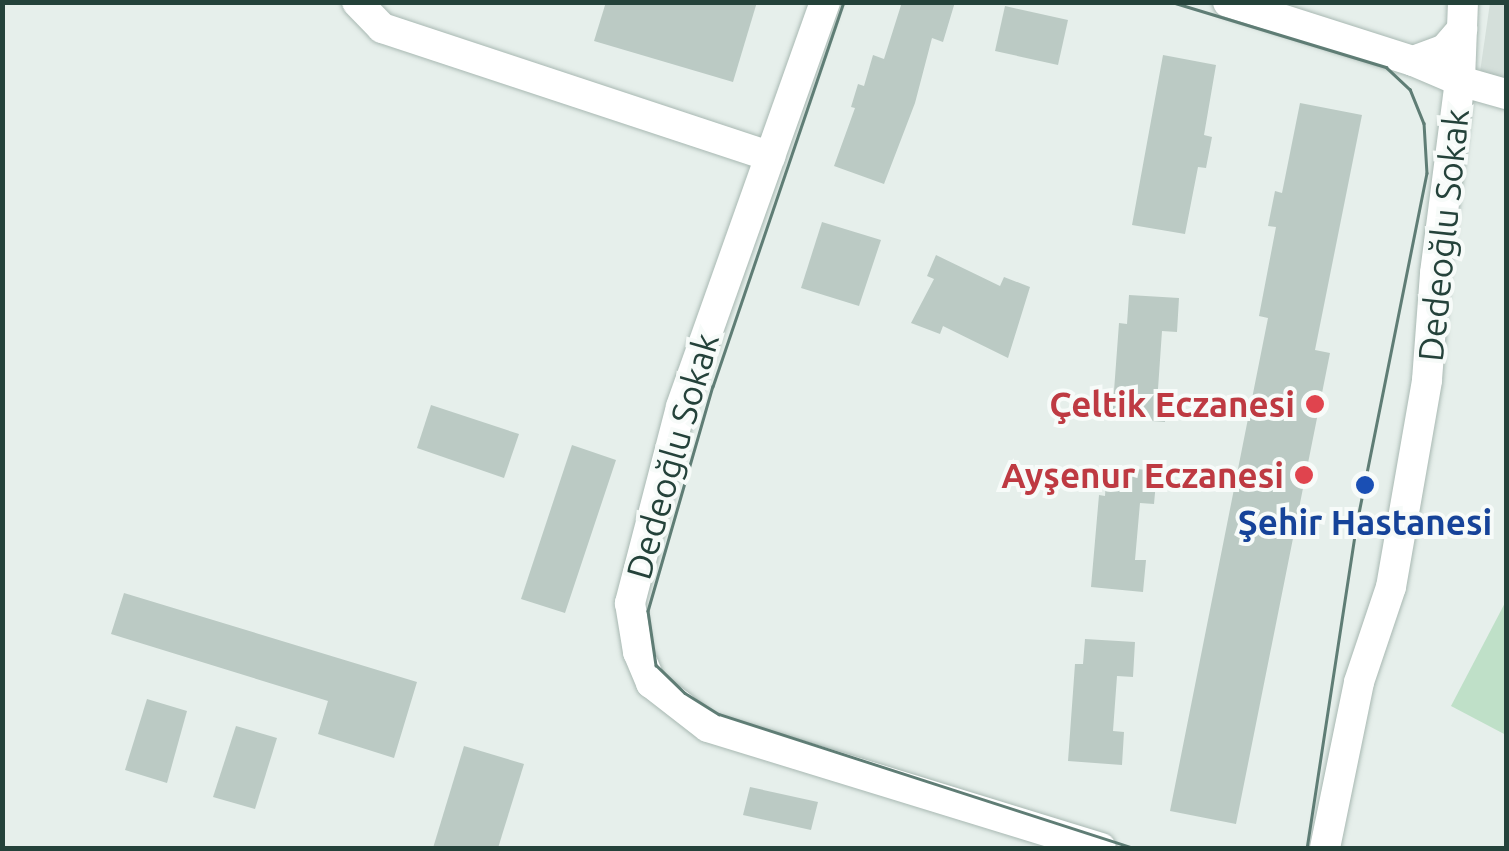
<!DOCTYPE html>
<html>
<head>
<meta charset="utf-8">
<style>
  body { margin:0 }
  #map { position:relative; width:1509px; height:851px; overflow:hidden; background:#e6efeb; font-family:Ubuntu,sans-serif }
  div>[style] { position:absolute }
  .built>* { inset:0; background:#d4dfda }
  .green>* { inset:0; background:#bfe0c8 }
  .building>* { inset:0; background:#bbcac4 }
  .roads { filter:drop-shadow(0 0 2px #a8b8b2) drop-shadow(0 0 2px #a8b8b2) }
  .minor>* { height:30px; margin:-15px; padding:0 15px; transform-origin:15px; border-radius:15px; background:#fff }
  .tram>* { height:2.5px; margin:-1.25px; padding:0 1.25px; transform-origin:1.25px; border-radius:1.25px; background:#5f7d75 }
  .dots>* { width:28px; height:28px; translate:-50% -50%; box-sizing:border-box; border:5px solid #f7fbf9; border-radius:50% }
  span { translate:-50% -50%; white-space:nowrap; text-align:center; line-height:1.15; -webkit-text-stroke:8px #f7fbf9; paint-order:stroke }
  .street-label { font-size:35px; color:#24423a }
  .health-label { font-size:35px; color:#be3a42; font-weight:700 }
  .right { translate:-100% -50%; text-align:right }
  .transit-label { font-size:35px; color:#164399; font-weight:700 }
  .frame { position:absolute; inset:0; border:5px solid #24423a; pointer-events:none }
</style>
</head>
<body>
<div id="map">
  <div class="built">
    <i style="clip-path:polygon(1490px 3px,1506px 3px,1506px 78px,1480px 72px)"></i>
  </div>
  <div class="green">
    <i style="clip-path:polygon(1506px 601px,1506px 735px,1451px 706px)"></i>
  </div>
  <div class="building">
    <i style="clip-path:polygon(606px 2px,757px 2px,733px 82px,594px 41px)"></i>
    <i style="clip-path:polygon(902px 2px,955px 2px,943px 42px,932px 38px,915px 103px,884px 184px,834px 166px,855px 108px,851px 107px,858px 84px,864px 86px,873px 55px,884px 59px)"></i>
    <i style="clip-path:polygon(1005px 6px,1068px 20px,1058px 65px,995px 51px)"></i>
    <i style="clip-path:polygon(1163px 55px,1216px 65px,1204px 135px,1212px 137px,1206px 168px,1198px 167px,1185px 234px,1132px 225px)"></i>
    <i style="clip-path:polygon(1300px 103px,1362px 115px,1315px 350px,1330px 353px,1236px 824px,1170px 811px,1268px 318px,1259px 316px,1276px 227px,1268px 226px,1275px 191px,1282px 193px)"></i>
    <i style="clip-path:polygon(822px 222px,881px 240px,859px 306px,801px 288px)"></i>
    <i style="clip-path:polygon(936px 255px,1000px 286px,1004px 277px,1030px 287px,1008px 358px,943px 326px,940px 334px,911px 323px,934px 279px,927px 276px)"></i>
    <i style="clip-path:polygon(1129px 295px,1179px 298px,1177px 332px,1162px 331px,1158px 389px,1167px 390px,1165px 422px,1112px 418px,1119px 323px,1127px 324px)"></i>
    <i style="clip-path:polygon(431px 405px,519px 434px,504px 478px,417px 448px)"></i>
    <i style="clip-path:polygon(572px 445px,616px 460px,565px 613px,521px 599px)"></i>
    <i style="clip-path:polygon(1107px 466px,1157px 471px,1154px 504px,1140px 503px,1135px 560px,1146px 560px,1143px 592px,1091px 587px,1099px 495px,1105px 496px)"></i>
    <i style="clip-path:polygon(124px 593px,417px 682px,394px 758px,318px 734px,328px 701px,111px 634px)"></i>
    <i style="clip-path:polygon(1085px 639px,1135px 642px,1133px 677px,1117px 676px,1113px 731px,1124px 732px,1122px 765px,1068px 761px,1075px 664px,1083px 664px)"></i>
    <i style="clip-path:polygon(147px 699px,187px 711px,167px 783px,125px 770px)"></i>
    <i style="clip-path:polygon(236px 726px,277px 738px,255px 809px,213px 797px)"></i>
    <i style="clip-path:polygon(464px 746px,524px 764px,498px 848px,433px 848px)"></i>
    <i style="clip-path:polygon(750px 787px,818px 802px,811px 830px,743px 815px)"></i>
  </div>
  <div class="roads">
    <div class="minor">
      <i style="left:357px;top:2px;width:36px;rotate:46deg"></i>
      <i style="left:382px;top:28px;width:409px;rotate:18.3deg"></i>
      <i style="left:825px;top:2px;width:430px;rotate:109.6deg"></i>
      <i style="left:681px;top:407px;width:203px;rotate:104.6deg"></i>
      <i style="left:630px;top:603px;width:50px;rotate:80.7deg"></i>
      <i style="left:638px;top:652px;width:34px;rotate:67deg"></i>
      <i style="left:651px;top:683px;width:72px;rotate:37.7deg"></i>
      <i style="left:708px;top:727px;width:411px;rotate:17.1deg"></i>
      <i style="left:1228px;top:2px;width:194px;rotate:17.7deg"></i>
      <i style="left:1413px;top:61px;width:33px;rotate:-20deg"></i>
      <i style="left:1444px;top:50px;width:28px;rotate:-49deg"></i>
      <i style="left:1463px;top:2px;width:79px;rotate:92.2deg"></i>
      <i style="left:1460px;top:81px;width:48px;rotate:15.8deg"></i>
      <i style="left:1325px;top:848px;width:169px;rotate:-78.4deg"></i>
      <i style="left:1359px;top:682px;width:100px;rotate:-71.4deg"></i>
      <i style="left:1391px;top:587px;width:210px;rotate:-80.1deg"></i>
      <i style="left:1427px;top:380px;width:107px;rotate:-85.7deg"></i>
      <i style="left:1435px;top:273px;width:194px;rotate:-82.6deg"></i>
      <i style="left:1460px;top:81px;width:51px;rotate:-156.9deg"></i>
    </div>
  </div>
  <div class="tram">
    <i style="left:844px;top:2px;width:406px;rotate:108.8deg"></i>
    <i style="left:713px;top:386px;width:234px;rotate:106.1deg"></i>
    <i style="left:648px;top:611px;width:55px;rotate:81.6deg"></i>
    <i style="left:656px;top:665px;width:40px;rotate:44deg"></i>
    <i style="left:685px;top:693px;width:40px;rotate:32deg"></i>
    <i style="left:719px;top:714px;width:437px;rotate:17.9deg"></i>
    <i style="left:1172px;top:2px;width:224px;rotate:16.9deg"></i>
    <i style="left:1386px;top:67px;width:33px;rotate:43deg"></i>
    <i style="left:1410px;top:89px;width:37px;rotate:68deg"></i>
    <i style="left:1424px;top:123px;width:50px;rotate:86.6deg"></i>
    <i style="left:1427px;top:173px;width:363px;rotate:101.3deg"></i>
    <i style="left:1356px;top:529px;width:323px;rotate:98.7deg"></i>
  </div>
  <div class="dots">
    <i style="left:1315px;top:404px;background:#e0444e"></i>
    <i style="left:1304px;top:475px;background:#e0444e"></i>
    <i style="left:1365px;top:485px;background:#1a4fb4"></i>
  </div>
  <div class="street-label">
    <span style="left:1443px;top:235px;rotate:-84deg">Dedeoğlu Sokak</span>
    <span style="left:672px;top:456px;rotate:-74deg">Dedeoğlu Sokak</span>
  </div>
  <div class="health-label">
    <span class="right" style="left:1295px;top:404px">Çeltik Eczanesi</span>
    <span class="right" style="left:1284px;top:475px">Ayşenur Eczanesi</span>
  </div>
  <div class="transit-label">
    <span style="left:1365px;top:522px">Şehir Hastanesi</span>
  </div>
  <div class="frame"></div>
</div>
</body>
</html>
